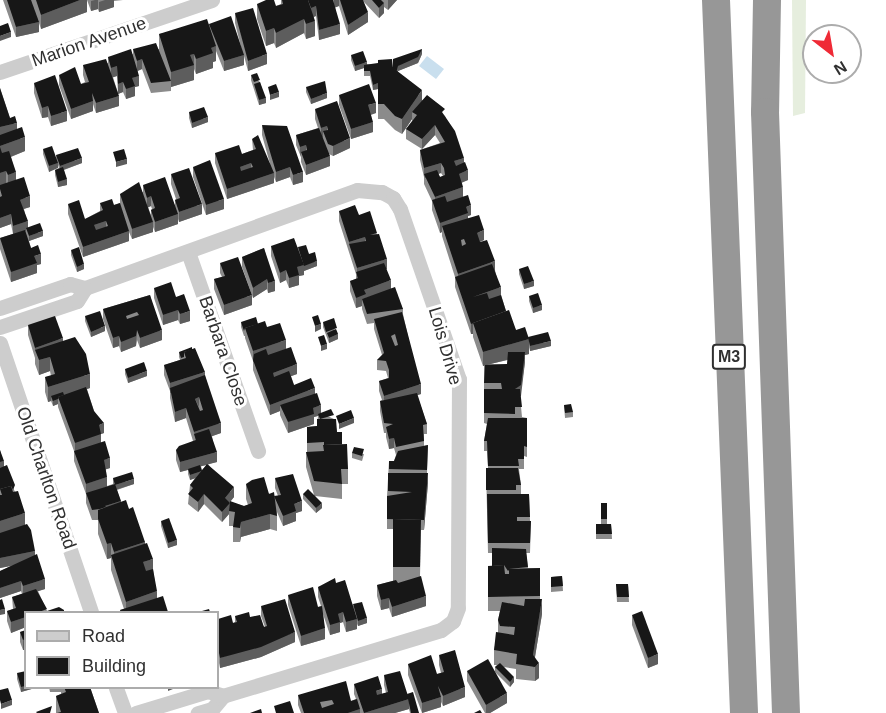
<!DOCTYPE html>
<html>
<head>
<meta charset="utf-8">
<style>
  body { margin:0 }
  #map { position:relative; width:886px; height:713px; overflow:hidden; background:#fff; font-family:Helvetica,sans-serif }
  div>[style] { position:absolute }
  .green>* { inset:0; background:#e6eede }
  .water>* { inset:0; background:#c9dfee }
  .street>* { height:15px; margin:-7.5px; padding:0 7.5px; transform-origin:7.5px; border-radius:7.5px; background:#cdcdcd }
  .highway>* { height:28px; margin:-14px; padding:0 14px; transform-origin:14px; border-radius:14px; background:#979797 }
  .wall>* { inset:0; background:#8b8b8b }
  .shaded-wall>* { inset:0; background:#5d5d5d }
  .building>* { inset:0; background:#171717 }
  span { translate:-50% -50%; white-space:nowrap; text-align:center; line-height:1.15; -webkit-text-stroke:6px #fff; paint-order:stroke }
  .shield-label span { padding:2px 4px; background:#fff; border:2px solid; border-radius:4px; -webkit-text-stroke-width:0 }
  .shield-label { font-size:16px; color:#303030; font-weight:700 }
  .street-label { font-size:18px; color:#303030 }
  .legend { position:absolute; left:24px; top:611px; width:195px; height:78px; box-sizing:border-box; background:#fff; border:2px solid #acacac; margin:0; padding:8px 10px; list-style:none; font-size:18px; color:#303030 }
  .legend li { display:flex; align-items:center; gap:12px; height:30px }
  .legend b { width:30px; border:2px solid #acacac }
  .north { position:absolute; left:802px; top:24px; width:60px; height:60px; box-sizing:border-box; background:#fff; border:2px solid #acacac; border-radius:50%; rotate:149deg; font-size:16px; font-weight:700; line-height:24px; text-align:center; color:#303030 }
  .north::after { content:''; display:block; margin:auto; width:21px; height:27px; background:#ef2a36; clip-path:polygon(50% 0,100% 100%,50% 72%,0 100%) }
</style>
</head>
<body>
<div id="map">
  <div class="green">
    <i style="clip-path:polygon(792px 0,806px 0,805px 113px,793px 116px)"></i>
  </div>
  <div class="water">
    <i style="clip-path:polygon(427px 56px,444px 69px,436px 79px,419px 66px)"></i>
  </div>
  <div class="street">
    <i style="left:0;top:72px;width:224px;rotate:-18.8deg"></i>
    <i style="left:188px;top:252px;width:211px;rotate:70.6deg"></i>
    <i style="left:0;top:308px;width:74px;rotate:-18.9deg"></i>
    <i style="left:70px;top:284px;width:16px;rotate:15deg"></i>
    <i style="left:85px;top:288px;width:289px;rotate:-19.8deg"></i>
    <i style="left:357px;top:190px;width:25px;rotate:5deg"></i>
    <i style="left:382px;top:192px;width:13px;rotate:29deg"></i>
    <i style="left:393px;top:198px;width:13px;rotate:58deg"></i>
    <i style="left:400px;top:209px;width:180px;rotate:70.9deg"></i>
    <i style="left:459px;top:379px;width:229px;rotate:90.3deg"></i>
    <i style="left:458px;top:608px;width:14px;rotate:111deg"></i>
    <i style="left:453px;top:621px;width:15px;rotate:143deg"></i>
    <i style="left:441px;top:630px;width:228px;rotate:163.2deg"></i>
    <i style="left:223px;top:696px;width:17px;rotate:130deg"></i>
    <i style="left:212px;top:709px;width:15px;rotate:164deg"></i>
    <i style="left:0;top:327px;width:81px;rotate:-18.7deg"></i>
    <i style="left:77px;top:301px;width:15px;rotate:-58deg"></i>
    <i style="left:0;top:343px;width:284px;rotate:71.3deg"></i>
    <i style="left:116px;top:688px;width:27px;rotate:70deg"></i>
    <i style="left:136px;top:713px;width:75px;rotate:-17deg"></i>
    <i style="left:208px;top:691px;width:16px;rotate:18deg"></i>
  </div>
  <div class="highway">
    <i style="left:716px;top:0;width:714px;rotate:87.75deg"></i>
    <i style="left:767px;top:0;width:112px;rotate:91deg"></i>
    <i style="left:765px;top:112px;width:601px;rotate:88deg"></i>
  </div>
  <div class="wall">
    <i style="clip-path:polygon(3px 0,123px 0,114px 1px,114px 7px,99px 12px,98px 9px,91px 11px,87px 0,87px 12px,41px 29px,39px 23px,39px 32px,16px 37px)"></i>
    <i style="clip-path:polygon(281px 0,397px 0,388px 10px,384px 7px,384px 13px,379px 18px,363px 1px,368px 22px,348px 35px,339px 6px,335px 7px,340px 34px,319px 40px,316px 16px,314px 17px,315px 36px,306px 39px,304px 33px,276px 48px,274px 43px,266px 46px,257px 19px,257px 4px,276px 6px,281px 4px)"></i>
    <i style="clip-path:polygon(evenodd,235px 13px,267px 64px,248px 71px,244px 56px,244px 65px,224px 71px,216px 51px,216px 61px,213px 62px,213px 68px,196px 74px,194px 69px,194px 80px,171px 87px,171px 91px,151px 93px,142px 69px,138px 71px,139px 86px,135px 87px,135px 96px,126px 99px,123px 92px,118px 94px,119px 106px,96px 113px,93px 104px,93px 111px,71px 119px,59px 85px,59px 75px,81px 84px,85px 82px,83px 75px,83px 65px,108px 63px,108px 57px,133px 54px,133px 49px,159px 49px,159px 34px,209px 24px,242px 51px,235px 23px,235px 13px,117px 76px,118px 93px,113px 77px,117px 76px)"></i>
    <i style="clip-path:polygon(evenodd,422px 54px,418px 63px,398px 71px,398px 72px,422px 100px,445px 116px,464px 162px,468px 180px,462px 182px,463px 196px,471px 215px,468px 216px,468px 218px,484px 240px,480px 242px,495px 270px,501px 295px,506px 311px,516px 330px,528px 337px,551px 346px,530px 351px,529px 347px,529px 354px,525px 355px,525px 362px,520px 396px,522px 417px,527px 418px,527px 457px,524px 456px,524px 469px,519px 469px,521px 485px,521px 494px,529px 494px,530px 521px,531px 521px,530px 553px,526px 553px,528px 568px,540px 568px,540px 599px,542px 614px,535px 657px,539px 678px,535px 681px,516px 679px,516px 669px,504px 667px,514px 682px,510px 687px,495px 672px,495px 667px,497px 665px,494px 665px,494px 650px,498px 632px,498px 620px,500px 611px,488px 611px,488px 566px,492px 566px,492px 553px,488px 553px,486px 468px,488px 468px,487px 451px,484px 451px,484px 441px,487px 424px,484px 423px,484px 366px,483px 366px,473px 337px,473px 334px,471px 334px,455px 287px,455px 277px,442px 236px,442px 232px,440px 233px,432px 210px,432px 201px,424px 184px,424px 177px,420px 160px,420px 150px,440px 143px,435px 135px,422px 149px,406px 139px,406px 129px,412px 121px,412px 119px,402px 134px,395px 130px,384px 119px,378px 119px,378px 89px,373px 90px,370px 76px,364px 76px,364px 68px,355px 71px,351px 60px,351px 55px,367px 64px,392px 67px,422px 54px,441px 173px,443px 176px,440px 177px,438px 174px,441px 173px,422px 54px,508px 360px,507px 364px,490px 364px,508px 360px)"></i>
    <i style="clip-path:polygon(251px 75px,260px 82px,266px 103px,259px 105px,251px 80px)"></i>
    <i style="clip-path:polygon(34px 83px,67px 121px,51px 126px,48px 117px,42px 118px,34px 93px)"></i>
    <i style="clip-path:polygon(306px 87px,327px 98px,311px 104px,306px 92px)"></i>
    <i style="clip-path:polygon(0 88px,10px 118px,17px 129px,25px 151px,11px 157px,16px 179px,30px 207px,24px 209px,28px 228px,43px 236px,29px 241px,31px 248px,41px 264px,37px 265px,37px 273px,11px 282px,0 249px,0 238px,13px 234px,11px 224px,0 228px)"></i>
    <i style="clip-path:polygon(339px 95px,376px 113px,371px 114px,373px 132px,351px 139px,339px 105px)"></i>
    <i style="clip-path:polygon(315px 109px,350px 148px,333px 156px,329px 154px,330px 166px,306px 175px,301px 162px,301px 157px,296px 145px,296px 135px,318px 128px,315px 119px)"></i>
    <i style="clip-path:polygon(189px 112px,208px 122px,192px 128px,189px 118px)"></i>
    <i style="clip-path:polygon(262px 125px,303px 182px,293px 185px,290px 177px,276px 182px,274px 177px,274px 183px,227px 199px,215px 163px,215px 153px,242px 154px,253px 150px,252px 139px,270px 164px,262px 135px)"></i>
    <i style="clip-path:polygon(43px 149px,56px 159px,56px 155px,82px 163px,64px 170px,67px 185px,58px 187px,55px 175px,55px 170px,59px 168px,58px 165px,49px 172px,43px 154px)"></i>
    <i style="clip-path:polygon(193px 167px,224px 209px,206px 215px,193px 177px)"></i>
    <i style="clip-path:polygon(evenodd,171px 174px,202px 214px,179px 222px,178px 219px,178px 224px,155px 232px,153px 227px,153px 232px,132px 239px,129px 232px,129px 241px,83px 257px,68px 214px,68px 204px,85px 219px,100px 211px,100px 203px,114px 205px,120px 203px,120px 194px,143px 192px,143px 185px,175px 205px,175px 200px,176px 199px,171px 184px,171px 174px,151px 206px,152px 209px,151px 210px,151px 215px,148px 207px,151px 206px)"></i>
    <i style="clip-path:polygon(339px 211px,359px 215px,377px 234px,391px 288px,403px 309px,403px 314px,421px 394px,417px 395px,427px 424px,427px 434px,424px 434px,424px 446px,428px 445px,427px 473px,428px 483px,424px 530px,421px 530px,420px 577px,426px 606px,392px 617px,389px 608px,381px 610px,377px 596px,377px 585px,393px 581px,393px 529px,387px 529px,387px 496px,389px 461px,394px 461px,396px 455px,394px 448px,389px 449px,386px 437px,386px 433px,384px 433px,380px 411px,380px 401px,382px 400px,379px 391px,379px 381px,388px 378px,386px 371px,377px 370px,377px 360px,382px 355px,374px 329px,374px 323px,367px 324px,362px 309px,362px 306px,356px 308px,350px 291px,350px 281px,356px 279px,356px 274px,339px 221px)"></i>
    <i style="clip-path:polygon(271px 246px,298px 247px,309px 254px,317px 266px,304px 271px,304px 275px,299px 276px,299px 285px,289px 288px,286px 280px,280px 283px,271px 256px)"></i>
    <i style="clip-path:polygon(264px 248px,275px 291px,268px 293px,267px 289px,253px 298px,242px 267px,242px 257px)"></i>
    <i style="clip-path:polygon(71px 250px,84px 269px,77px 272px,71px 255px)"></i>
    <i style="clip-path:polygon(220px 263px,252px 305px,224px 315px,214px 289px,214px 279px,222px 277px,220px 273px)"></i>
    <i style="clip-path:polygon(519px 269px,534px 286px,524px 289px,519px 274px)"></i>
    <i style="clip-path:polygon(154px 288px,176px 297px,190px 321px,180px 324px,178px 320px,163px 325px,154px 298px)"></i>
    <i style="clip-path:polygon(150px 295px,162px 340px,140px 348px,137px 340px,136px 346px,121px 352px,119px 346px,113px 348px,103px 319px,103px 309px)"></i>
    <i style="clip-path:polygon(529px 296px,542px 310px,533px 313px,529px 301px)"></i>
    <i style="clip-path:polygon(85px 316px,105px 331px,91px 337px,85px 321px)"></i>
    <i style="clip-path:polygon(241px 322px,258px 324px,267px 327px,286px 348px,297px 374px,291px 376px,294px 385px,315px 393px,321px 413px,334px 419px,337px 432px,342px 444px,348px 469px,348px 484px,342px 484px,342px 499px,315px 496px,322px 508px,316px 513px,303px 499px,303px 494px,314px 495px,306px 467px,306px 452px,307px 452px,307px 427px,317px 426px,318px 416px,314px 417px,314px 424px,288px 433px,280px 415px,280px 411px,270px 415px,253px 370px,253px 361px,245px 338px,245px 336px,244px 336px,241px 327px)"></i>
    <i style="clip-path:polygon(323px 322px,337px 331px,338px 339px,329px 343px,323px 327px)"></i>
    <i style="clip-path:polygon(28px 325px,63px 341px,90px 388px,87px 389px,94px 411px,104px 433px,101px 434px,101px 442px,110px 468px,106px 469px,107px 486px,113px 484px,113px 478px,134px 484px,117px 490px,121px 502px,129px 509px,145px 543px,153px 569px,157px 598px,168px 612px,120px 612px,120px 610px,124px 609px,111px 570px,111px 558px,107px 559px,98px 534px,98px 520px,92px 520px,86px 503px,86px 494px,74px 461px,74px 451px,58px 407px,58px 404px,53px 406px,51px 401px,48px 402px,45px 392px,45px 377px,51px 376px,50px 371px,39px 375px,35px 364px,35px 358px,28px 335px)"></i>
    <i style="clip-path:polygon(evenodd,192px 350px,205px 376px,221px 433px,212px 436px,217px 462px,208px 464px,234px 497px,230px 502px,244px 506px,248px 505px,246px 499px,246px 484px,275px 496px,278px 496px,275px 488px,275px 478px,302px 511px,296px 513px,296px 521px,283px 526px,277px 512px,277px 531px,270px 529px,241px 537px,240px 542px,233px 542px,233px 526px,229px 526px,229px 514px,222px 522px,204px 504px,198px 512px,188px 504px,190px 485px,195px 478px,190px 480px,188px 474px,188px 470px,180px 472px,176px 460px,176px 450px,193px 441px,186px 418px,175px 422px,170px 398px,170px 391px,164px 375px,164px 365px,180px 360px,179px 357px,179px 352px,192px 350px,207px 465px,202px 470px,201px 466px,207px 465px)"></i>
    <i style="clip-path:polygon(125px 369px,147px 376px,128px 383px,125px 374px)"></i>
    <i style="clip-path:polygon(564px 405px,573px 412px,573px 417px,565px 418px)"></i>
    <i style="clip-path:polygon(0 450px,4px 466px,15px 492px,45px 589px,38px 591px,47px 611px,64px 610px,26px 612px,26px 627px,11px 633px,7px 621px,7px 611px,13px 609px,12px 597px,22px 594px,21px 591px,0 598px,0 571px,11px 566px,0 568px)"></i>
    <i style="clip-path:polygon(352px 453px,364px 454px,362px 461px,352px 458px)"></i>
    <i style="clip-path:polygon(601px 503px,607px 503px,607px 524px,601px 524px)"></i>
    <i style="clip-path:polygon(161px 521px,177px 545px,168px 548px,161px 526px)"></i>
    <i style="clip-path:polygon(596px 524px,611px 524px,612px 539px,596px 539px)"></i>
    <i style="clip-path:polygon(562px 576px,563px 591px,551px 592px,551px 577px)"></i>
    <i style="clip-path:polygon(336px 583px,367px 623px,358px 626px,357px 624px,357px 629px,346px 632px,343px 622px,340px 623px,340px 632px,330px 635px,323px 614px,325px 639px,301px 646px,288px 605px,288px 595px,318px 607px,321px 606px,318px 597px,318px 587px)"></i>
    <i style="clip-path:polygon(616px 584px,628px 584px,629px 602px,617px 602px)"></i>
    <i style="clip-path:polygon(261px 606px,295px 642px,261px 657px,220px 668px,218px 658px,218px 619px,233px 623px,235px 622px,235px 616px,250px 617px,265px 627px,261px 616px)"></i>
    <i style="clip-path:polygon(632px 615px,658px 664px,648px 668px,632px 625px)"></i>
    <i style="clip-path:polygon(26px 630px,26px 659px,24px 655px,24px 650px,23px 650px,20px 642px,20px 632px)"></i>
    <i style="clip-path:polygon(439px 655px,465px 697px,443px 706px,441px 702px,441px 707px,422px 713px,408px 675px,408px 664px,437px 674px,441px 673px,439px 665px)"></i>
    <i style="clip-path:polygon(467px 671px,507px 703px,490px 713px,485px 713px,467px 681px)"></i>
    <i style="clip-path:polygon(17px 673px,35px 688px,21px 692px,17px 679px)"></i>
    <i style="clip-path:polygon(384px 675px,407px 694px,419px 713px,410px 713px,409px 709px,395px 713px,360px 713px,360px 711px,360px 713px,301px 713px,298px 705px,298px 695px,351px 701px,356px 699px,354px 694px,354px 684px,382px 694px,386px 693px,384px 685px)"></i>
    <i style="clip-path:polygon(49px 687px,90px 687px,99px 713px,56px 713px,56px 696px,61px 694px,61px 692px,50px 692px)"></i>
  </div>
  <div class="shaded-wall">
    <i style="clip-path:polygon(80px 0,87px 0,87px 12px,41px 29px,41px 15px)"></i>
    <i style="clip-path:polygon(95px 0,98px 0,98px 9px,91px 11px,91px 1px)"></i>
    <i style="clip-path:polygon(105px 0,114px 0,114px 7px,99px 12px,99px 2px)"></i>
    <i style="clip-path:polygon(334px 0,339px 0,339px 6px,334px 8px)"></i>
    <i style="clip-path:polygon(388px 0,397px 0,388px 10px)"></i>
    <i style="clip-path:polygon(384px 3px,384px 13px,379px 18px,379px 8px)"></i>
    <i style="clip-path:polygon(316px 6px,316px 16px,310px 18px,310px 8px)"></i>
    <i style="clip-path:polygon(368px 12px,368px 22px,348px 35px,348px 25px)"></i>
    <i style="clip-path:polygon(304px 19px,304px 33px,276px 48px,276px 33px)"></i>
    <i style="clip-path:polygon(315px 21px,315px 36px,306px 39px,306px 24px)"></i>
    <i style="clip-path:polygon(39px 22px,39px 32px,16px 37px,16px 27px)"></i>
    <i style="clip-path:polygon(340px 24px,340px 34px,319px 40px,319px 30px)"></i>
    <i style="clip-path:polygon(274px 28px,274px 43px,266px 46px,266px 31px)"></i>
    <i style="clip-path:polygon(11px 32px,11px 37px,0 41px,0 36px)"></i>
    <i style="clip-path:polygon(216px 46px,216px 61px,213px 62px,213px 68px,196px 74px,196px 59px,211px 48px)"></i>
    <i style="clip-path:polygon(422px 49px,422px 54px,418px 63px,398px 71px,396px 85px,398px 66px)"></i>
    <i style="clip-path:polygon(194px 54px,194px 80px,171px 87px,171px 72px,190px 55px)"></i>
    <i style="clip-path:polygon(267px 54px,267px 64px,248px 71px,248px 61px)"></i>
    <i style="clip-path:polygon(244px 55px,244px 65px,224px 71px,224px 61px)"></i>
    <i style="clip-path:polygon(142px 59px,142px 69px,137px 71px,137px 61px)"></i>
    <i style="clip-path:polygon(367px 62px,367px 67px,355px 71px,355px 66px)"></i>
    <i style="clip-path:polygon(117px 66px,117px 76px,111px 78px,111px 68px)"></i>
    <i style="clip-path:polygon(139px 76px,139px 86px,135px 87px,135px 96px,126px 99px,126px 89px,132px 78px)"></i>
    <i style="clip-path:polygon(123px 82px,123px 92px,118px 94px,118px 84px)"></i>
    <i style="clip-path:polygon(378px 83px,378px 89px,373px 90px,373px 85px)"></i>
    <i style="clip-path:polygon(422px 90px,422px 105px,412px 112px,412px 119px,402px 134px,402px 119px)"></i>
    <i style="clip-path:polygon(279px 92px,279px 97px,270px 100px,270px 95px)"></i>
    <i style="clip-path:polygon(327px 93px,327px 98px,311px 104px,311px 99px)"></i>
    <i style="clip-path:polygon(119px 96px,119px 106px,96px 113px,96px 103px)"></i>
    <i style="clip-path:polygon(266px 98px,266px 103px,259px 105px,259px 100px)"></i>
    <i style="clip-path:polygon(93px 101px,93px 111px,71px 119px,71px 109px)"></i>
    <i style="clip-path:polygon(376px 103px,376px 113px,368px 116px,368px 105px)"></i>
    <i style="clip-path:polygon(48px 106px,48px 117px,42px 118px,42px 108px)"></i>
    <i style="clip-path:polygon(67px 111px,67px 121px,51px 126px,51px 116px)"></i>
    <i style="clip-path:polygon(208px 117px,208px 122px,192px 128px,192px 123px)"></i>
    <i style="clip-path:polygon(373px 122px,373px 132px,351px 139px,351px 129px)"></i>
    <i style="clip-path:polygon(17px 123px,17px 138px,0 141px,0 127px)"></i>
    <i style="clip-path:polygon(435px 125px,435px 135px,422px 149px,422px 139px)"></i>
    <i style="clip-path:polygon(327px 126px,327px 136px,323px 131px,323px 137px,321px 138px,321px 128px)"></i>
    <i style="clip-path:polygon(25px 137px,25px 151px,0 161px,0 146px)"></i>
    <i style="clip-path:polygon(350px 138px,350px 148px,333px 156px,333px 146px)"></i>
    <i style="clip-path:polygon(306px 145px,306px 155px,301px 152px,300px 157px,300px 147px)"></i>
    <i style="clip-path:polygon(330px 156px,330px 166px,306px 175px,306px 165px)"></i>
    <i style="clip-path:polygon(82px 158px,82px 163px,60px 171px,60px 166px)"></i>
    <i style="clip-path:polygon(464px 158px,464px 168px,454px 171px,454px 161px)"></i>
    <i style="clip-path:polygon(127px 159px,127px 164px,116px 167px,116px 162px)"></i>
    <i style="clip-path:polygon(58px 163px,58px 168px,49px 172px,49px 166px)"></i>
    <i style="clip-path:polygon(251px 163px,251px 173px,240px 177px,240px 167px)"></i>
    <i style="clip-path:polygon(441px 163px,441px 173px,425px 178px,424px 175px,424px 168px)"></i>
    <i style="clip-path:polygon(290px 167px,290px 177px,276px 182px,276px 172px)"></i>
    <i style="clip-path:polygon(468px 170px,468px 180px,459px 184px,459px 174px)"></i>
    <i style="clip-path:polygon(6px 171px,6px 185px,0 187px,0 173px)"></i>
    <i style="clip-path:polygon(16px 172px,16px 187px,8px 189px,8px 175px)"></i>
    <i style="clip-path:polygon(303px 172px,303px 182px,293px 185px,293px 175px)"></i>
    <i style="clip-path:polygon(274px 173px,274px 183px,227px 199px,227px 189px)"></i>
    <i style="clip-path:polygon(67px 179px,67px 185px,58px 187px,58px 182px)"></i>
    <i style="clip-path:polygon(463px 187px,463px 197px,435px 207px,435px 197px)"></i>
    <i style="clip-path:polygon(30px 196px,30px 207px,20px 210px,20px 200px)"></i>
    <i style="clip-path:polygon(151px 196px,151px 206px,147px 208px,147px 198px)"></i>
    <i style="clip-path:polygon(224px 199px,224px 209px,206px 215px,206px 205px)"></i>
    <i style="clip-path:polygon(202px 204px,202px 214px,179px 222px,179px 212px)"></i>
    <i style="clip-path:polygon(471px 205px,471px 215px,468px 216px,468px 224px,442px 226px,442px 232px,440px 233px,440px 223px,466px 207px)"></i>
    <i style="clip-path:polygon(11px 214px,11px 224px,0 228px,0 218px)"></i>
    <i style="clip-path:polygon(178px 214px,178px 224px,155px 232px,155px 222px)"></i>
    <i style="clip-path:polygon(28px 221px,28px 231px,26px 228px,26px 231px,13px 236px,13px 226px)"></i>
    <i style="clip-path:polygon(106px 221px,106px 231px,94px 235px,94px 225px)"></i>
    <i style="clip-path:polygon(153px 222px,153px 232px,132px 239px,132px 229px)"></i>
    <i style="clip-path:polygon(484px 230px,484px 240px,477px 243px,477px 233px)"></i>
    <i style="clip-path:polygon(43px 231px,43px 236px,29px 241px,29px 236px)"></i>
    <i style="clip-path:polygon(129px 231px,129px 241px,83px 257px,83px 247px)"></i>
    <i style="clip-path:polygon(365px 237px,365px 247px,349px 244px,349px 252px,349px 242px)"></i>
    <i style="clip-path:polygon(41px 254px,41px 264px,37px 265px,37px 273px,11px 282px,11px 272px,34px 256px)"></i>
    <i style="clip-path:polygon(387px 259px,387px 269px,357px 278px,357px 268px)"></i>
    <i style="clip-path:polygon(317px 261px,317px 266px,304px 271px,304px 275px,299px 276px,299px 285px,289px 288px,289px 278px,297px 267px)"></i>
    <i style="clip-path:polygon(495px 261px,495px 271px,458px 284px,458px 274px)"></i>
    <i style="clip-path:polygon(84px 264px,84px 269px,77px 272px,77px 267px)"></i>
    <i style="clip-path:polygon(286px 270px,286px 280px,280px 283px,280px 273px)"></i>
    <i style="clip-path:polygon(267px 279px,267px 289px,253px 298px,253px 288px)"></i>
    <i style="clip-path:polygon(391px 280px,391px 290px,362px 299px,362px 306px,356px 308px,356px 298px,364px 290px)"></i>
    <i style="clip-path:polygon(275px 281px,275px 291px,268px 293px,268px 283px)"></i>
    <i style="clip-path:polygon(534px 281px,534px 286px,524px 289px,524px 284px)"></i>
    <i style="clip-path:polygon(501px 287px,501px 297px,473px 307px,473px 297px)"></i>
    <i style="clip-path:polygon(252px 295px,252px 305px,224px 315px,224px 305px)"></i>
    <i style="clip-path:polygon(542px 305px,542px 310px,533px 313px,533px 308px)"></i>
    <i style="clip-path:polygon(178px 310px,178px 320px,163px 325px,163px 315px)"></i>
    <i style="clip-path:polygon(190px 311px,190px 321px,180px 324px,180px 314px)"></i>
    <i style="clip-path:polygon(473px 323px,473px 334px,471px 334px,471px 324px)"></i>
    <i style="clip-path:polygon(321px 324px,321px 329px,315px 332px,315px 326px)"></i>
    <i style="clip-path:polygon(105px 326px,105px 331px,91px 337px,91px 332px)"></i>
    <i style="clip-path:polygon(137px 330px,136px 346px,121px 352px,121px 342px)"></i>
    <i style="clip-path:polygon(162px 330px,162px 340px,140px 348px,140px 338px)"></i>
    <i style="clip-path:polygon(338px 334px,338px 339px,329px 343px,329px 338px)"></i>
    <i style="clip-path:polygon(119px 336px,119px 346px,113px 348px,113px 338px)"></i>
    <i style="clip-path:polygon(63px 338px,63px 348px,35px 350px,35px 358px,35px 348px)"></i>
    <i style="clip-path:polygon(529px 339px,529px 354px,525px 355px,525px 362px,521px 396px,515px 399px,515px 389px,525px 355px,483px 366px,483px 352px)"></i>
    <i style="clip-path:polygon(286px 340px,286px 350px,253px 362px,253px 351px)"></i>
    <i style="clip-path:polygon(551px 341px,551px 346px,530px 351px,530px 346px)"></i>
    <i style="clip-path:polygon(327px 344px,327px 349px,321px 351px,321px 346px)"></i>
    <i style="clip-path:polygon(50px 357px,50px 371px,39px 375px,39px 360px)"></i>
    <i style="clip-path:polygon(297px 364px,297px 374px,273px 383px,273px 373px)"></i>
    <i style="clip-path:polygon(147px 371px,147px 376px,128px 383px,128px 378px)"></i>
    <i style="clip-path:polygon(205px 372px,205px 382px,170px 393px,170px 383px)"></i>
    <i style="clip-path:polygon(90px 374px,90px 388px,52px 401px,51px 396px,51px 401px,48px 402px,48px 387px)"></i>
    <i style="clip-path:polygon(421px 384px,421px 394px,384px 406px,384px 396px)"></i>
    <i style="clip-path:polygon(315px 388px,315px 398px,280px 405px,280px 411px,270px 415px,270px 405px)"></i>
    <i style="clip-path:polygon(199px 397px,199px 407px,195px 399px)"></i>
    <i style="clip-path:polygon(58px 399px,58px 404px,53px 406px,53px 401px)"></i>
    <i style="clip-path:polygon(321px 405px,321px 415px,314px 417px,314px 424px,288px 433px,288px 422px,313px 408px)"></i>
    <i style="clip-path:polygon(186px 408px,186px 418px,175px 422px,175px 412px)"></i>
    <i style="clip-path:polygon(354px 418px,354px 423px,339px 429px,339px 424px)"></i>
    <i style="clip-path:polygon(104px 423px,104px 433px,101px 434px,101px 444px,75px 453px,75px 443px,99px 425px)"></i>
    <i style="clip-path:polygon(221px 423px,221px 433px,196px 442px,194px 432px)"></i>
    <i style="clip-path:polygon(394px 438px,394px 448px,389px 449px,389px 439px)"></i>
    <i style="clip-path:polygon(217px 452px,217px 462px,180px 472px,180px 462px)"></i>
    <i style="clip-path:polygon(110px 458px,110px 468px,104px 470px,104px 460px)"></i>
    <i style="clip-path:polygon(4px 461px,4px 471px,0 472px,0 462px)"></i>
    <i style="clip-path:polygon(202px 471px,202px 476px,190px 480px,190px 475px)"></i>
    <i style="clip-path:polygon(428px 473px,428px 483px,424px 530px,424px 520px)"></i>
    <i style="clip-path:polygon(107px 477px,107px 487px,86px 494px,86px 484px)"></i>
    <i style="clip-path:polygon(134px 479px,134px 484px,115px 490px,115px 485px)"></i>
    <i style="clip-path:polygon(234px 487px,234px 497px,225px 508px,225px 498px)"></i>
    <i style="clip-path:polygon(204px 494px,204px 504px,198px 512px,198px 502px)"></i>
    <i style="clip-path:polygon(121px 501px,121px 511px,106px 515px,105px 506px)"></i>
    <i style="clip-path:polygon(302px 501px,302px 511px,296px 513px,296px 521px,283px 526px,283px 516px,294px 504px)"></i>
    <i style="clip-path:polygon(230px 503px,229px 514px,222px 522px,222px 512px)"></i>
    <i style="clip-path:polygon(322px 503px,322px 508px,316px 513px,316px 508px)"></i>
    <i style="clip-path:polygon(25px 513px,25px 527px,0 536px,0 521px)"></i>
    <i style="clip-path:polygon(270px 514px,270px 529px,241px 537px,240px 542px,241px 522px)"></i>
    <i style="clip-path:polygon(177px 540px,177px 545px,168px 548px,168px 543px)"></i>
    <i style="clip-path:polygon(145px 542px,145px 556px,114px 564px,114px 552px)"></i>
    <i style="clip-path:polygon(111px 543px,111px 558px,107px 559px,107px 544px)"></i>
    <i style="clip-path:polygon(35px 551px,35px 561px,0 568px,0 558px)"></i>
    <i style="clip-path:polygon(153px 559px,153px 574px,143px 577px,143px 562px)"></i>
    <i style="clip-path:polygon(45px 579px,45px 589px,23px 596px,23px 586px)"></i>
    <i style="clip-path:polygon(21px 581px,21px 591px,0 598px,0 588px)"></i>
    <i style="clip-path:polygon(157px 591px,157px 606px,126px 612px,126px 602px)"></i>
    <i style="clip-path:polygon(426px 596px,426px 606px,392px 617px,392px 607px)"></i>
    <i style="clip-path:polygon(389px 598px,389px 608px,381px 610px,381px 600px)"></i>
    <i style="clip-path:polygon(542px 599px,542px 614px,533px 669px,533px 655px)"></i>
    <i style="clip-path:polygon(5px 609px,5px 614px,0 615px,0 610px)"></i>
    <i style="clip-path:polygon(343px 612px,343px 622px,340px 623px,340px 632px,330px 635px,330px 625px,338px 614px)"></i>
    <i style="clip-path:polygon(26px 617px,26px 627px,11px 633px,11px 622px)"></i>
    <i style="clip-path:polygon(367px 618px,367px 623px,358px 626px,358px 621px)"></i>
    <i style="clip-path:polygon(357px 619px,357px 629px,346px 632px,346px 622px)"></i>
    <i style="clip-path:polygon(325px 628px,325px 639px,301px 646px,301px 636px)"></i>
    <i style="clip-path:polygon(295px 632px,295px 642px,261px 657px,220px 668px,220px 658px)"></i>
    <i style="clip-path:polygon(26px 639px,26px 649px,24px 645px,24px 650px,23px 650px,23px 640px)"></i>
    <i style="clip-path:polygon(658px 654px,658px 664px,648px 668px,648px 658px)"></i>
    <i style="clip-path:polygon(539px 663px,539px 678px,535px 681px,535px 667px)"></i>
    <i style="clip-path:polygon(514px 677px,514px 682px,510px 687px,510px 682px)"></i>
    <i style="clip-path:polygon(26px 686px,26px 687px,35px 688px,21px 692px,21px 687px)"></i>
    <i style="clip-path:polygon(168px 687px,178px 687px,168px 691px)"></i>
    <i style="clip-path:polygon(465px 687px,465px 697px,443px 706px,443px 696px)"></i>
    <i style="clip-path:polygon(382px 689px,382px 699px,376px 701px,376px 691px)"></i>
    <i style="clip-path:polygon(507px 693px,507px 703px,490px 713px,486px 713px,486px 705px)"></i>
    <i style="clip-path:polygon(441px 697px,441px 707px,422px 713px,422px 703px)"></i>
    <i style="clip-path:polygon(409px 699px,409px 709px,395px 713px,364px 713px)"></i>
    <i style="clip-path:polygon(12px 700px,12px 705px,1px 709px,1px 704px)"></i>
    <i style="clip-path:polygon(360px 709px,360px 713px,348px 713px)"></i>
  </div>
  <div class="building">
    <i style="clip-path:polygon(7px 0,31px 0,39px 22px,16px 27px)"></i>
    <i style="clip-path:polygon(36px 0,80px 0,41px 15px)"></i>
    <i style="clip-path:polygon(266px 0,274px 0,276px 6px,283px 4px,282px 0,308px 0,315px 21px,306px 24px,304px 19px,276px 33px,274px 28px,266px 31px,257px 4px)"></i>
    <i style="clip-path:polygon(308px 0,333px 0,340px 24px,319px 30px,316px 6px,311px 8px)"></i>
    <i style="clip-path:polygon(340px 0,363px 0,368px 12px,348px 25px)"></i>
    <i style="clip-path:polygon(372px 0,381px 0,384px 3px,379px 8px)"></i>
    <i style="clip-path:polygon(253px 8px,267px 54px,248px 61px,235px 13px)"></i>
    <i style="clip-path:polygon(231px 16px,244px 55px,224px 61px,209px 24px)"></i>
    <i style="clip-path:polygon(207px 19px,216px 46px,211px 48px,213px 53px,196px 59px,194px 54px,190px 55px,194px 65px,171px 72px,159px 34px)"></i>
    <i style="clip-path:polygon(8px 23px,11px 32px,0 36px,0 26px)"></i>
    <i style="clip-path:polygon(156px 43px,171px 81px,151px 83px,142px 59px,137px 61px,133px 49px)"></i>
    <i style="clip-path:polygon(131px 49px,139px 76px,132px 78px,135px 86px,126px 89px,123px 82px,118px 84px,117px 66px,111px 68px,108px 57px)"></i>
    <i style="clip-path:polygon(422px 49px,418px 57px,398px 66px,397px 71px,392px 68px,393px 59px)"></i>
    <i style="clip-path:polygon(363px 51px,367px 62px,355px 66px,351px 55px)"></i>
    <i style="clip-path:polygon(106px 59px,119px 96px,96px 103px,92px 93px,93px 101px,71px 109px,59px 75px,75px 67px,81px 84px,89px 82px,83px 65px)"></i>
    <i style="clip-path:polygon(392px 59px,392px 67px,422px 90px,402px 119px,395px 116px,384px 104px,378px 104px,378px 60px)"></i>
    <i style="clip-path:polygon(378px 63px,378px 83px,373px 85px,370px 71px,364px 71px,364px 65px)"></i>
    <i style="clip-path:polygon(257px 73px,260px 80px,254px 82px,251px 75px)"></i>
    <i style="clip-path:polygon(55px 75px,67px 111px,51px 116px,48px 106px,42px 108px,34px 83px)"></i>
    <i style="clip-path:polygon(325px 81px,327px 93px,311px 99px,306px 87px)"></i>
    <i style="clip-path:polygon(260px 82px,266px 98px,259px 100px,254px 84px)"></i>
    <i style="clip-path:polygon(276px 84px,279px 92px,270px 95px,268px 87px)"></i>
    <i style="clip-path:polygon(369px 84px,376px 103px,368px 105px,373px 122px,351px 129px,339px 95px)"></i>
    <i style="clip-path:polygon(0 88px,10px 118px,15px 116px,17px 123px,0 127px)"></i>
    <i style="clip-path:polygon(427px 95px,445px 109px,442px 112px,455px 131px,464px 158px,454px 161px,456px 166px,465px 162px,468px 170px,459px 174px,463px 187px,435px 197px,424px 174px,437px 170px,440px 177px,445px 175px,444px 168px,441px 163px,424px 168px,420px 150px,445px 142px,435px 125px,422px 139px,406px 129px,417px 115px,412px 112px)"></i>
    <i style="clip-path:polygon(337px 101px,350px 138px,333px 146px,328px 144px,323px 131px,328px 130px,327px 126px,321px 128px,315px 109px)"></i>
    <i style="clip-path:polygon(204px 107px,208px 117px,192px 123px,189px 112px)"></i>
    <i style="clip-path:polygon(262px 125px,287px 126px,303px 172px,293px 175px,290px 167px,276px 172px)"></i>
    <i style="clip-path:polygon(22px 127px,25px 137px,0 146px,0 135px)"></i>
    <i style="clip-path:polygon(319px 128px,330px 156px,306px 165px,301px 152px,307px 150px,306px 145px,300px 147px,296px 135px)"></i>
    <i style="clip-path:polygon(evenodd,258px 135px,274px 173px,227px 189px,215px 153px,239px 145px,242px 154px,256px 149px,252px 139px,258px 135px,251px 163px,253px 167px,241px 171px,240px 167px,251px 163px)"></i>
    <i style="clip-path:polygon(52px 146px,58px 163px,49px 166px,43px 149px)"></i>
    <i style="clip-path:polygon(0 147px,2px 153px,9px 151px,16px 172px,8px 175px,6px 171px,0 173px)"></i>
    <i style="clip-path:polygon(78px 148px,82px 158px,60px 166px,56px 155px)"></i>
    <i style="clip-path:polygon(124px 149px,127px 159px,116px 162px,113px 152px)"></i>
    <i style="clip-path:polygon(210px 160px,224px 199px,206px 205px,193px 167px)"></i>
    <i style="clip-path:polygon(63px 167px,67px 179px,58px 182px,55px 170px)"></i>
    <i style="clip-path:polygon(189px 168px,202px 204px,179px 212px,175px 200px,180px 198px,171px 174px)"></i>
    <i style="clip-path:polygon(24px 177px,30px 196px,20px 200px,28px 221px,13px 226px,11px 214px,0 218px,0 197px,2px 196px,0 189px,0 185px)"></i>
    <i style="clip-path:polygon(165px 177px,178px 214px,155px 222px,151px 210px,155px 208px,151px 196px,147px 198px,143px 185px)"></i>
    <i style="clip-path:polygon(139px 182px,153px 222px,132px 229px,120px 194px)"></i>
    <i style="clip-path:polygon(468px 195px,471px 205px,466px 207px,468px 213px,440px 223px,432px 200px,445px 196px,447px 202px)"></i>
    <i style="clip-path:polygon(evenodd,112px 199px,114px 205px,120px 203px,129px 231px,83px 247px,68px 204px,79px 200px,85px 219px,103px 210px,100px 203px,112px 199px,106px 221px,108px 226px,96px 230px,94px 225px,106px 221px)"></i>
    <i style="clip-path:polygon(355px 205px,359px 215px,370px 211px,377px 233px,370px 235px,379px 234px,387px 259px,357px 268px,349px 244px,366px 241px,365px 237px,349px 242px,339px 211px)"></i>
    <i style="clip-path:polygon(evenodd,479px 215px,484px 230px,477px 233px,480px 242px,487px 240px,495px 261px,458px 274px,442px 226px,479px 215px,464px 239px,466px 244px,462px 246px,461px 240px,464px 239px)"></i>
    <i style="clip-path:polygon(40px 223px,43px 231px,29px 236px,26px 228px)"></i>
    <i style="clip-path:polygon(25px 230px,31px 248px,38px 245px,41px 254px,34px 256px,37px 263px,11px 272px,0 238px)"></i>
    <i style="clip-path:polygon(294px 238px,304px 265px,297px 267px,299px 275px,289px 278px,286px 270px,280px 273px,271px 246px)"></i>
    <i style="clip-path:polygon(306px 245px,309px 254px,315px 252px,317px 261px,304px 266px,298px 247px)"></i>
    <i style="clip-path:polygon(79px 247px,84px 264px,77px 267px,71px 250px)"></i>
    <i style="clip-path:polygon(264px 248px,275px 281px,268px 283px,267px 279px,253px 288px,242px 257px)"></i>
    <i style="clip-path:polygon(238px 257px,252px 295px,224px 305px,214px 279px,225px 276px,220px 263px)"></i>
    <i style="clip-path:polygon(384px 263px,391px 280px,364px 290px,366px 294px,356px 298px,350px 281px,358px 278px,356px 272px)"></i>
    <i style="clip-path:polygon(492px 264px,501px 287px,473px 297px,487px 293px,489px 299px,501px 295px,506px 311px,473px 323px,474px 323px,471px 324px,455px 277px)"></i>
    <i style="clip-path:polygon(528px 266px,534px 281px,524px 284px,519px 269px)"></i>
    <i style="clip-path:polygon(171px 282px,176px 297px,184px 294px,190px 311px,180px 314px,178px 310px,163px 315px,154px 288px)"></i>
    <i style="clip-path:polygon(395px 287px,403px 309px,367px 314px,362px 299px)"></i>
    <i style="clip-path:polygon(538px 293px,542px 305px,533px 308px,529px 296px)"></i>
    <i style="clip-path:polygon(evenodd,150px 295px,162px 330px,140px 338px,137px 330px,136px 336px,121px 342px,119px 336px,113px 338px,103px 309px,150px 295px,137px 312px,139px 315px,127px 319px,126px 316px,137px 312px)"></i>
    <i style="clip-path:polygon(509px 310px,516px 330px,525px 327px,529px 339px,483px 352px,473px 323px)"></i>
    <i style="clip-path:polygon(100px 311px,105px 326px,91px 332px,85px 316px)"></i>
    <i style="clip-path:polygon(evenodd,402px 312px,421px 384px,384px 396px,379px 381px,389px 378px,389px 370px,386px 361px,377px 360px,384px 353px,374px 319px,402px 312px,395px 334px,398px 345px,395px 346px,391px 336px,395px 334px)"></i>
    <i style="clip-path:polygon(318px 315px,321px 324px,315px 326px,312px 317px)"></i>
    <i style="clip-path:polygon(55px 316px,63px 338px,35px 348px,28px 325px)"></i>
    <i style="clip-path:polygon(256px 317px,258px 324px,245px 328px,244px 331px,241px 322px)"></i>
    <i style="clip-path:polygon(334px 318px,337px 328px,326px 332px,323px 322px)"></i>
    <i style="clip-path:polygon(265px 321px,267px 327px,280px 323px,286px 340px,253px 351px,245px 328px)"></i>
    <i style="clip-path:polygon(336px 329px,338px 334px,329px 338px,327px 333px)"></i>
    <i style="clip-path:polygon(548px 332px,551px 341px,530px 346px,528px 337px)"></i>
    <i style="clip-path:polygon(324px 335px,327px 344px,321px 346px,318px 337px)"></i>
    <i style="clip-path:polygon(75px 337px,86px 354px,90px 374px,48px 387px,45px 377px,55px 374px,50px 357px,39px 360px,35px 350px)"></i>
    <i style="clip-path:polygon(192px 347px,192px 350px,184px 352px,184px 357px,181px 358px,179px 352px)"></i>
    <i style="clip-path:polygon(291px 347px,297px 364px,273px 373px,274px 377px,289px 371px,294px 385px,311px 378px,315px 388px,270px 405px,253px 360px,254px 354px,266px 349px,268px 355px)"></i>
    <i style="clip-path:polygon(195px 348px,205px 372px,170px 383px,164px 365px,186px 358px,184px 352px)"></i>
    <i style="clip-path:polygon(508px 352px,525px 352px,521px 385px,515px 389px,520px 389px,522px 407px,515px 407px,515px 414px,484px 413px,484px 389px,502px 389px,501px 383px,484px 383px,485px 365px,507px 364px)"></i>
    <i style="clip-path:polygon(144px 362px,147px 371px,128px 378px,125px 369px)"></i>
    <i style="clip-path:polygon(evenodd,205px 375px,221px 423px,194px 432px,186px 408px,175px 412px,170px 388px,205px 375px,199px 397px,203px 410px,200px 411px,195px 399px,199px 397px)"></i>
    <i style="clip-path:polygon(86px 387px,94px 411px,104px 423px,99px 425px,101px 434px,75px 443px,58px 397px)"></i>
    <i style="clip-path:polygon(63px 392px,64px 395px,58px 397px,58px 399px,53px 401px,51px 396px)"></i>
    <i style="clip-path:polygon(317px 393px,321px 405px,313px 408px,314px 414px,288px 422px,280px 405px)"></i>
    <i style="clip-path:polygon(417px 393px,427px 424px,423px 425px,424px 441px,396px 447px,394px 438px,389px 439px,386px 427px,393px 424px,384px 423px,380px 401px)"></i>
    <i style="clip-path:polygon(571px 404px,573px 412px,565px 413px,564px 405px)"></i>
    <i style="clip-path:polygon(331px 409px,334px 415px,320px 419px,318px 414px)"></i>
    <i style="clip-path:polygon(351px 410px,354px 418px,339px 424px,336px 416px)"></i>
    <i style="clip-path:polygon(488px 418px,527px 418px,527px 447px,524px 446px,524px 459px,518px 459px,519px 466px,488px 466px,487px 441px,484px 441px)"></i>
    <i style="clip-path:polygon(317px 419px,336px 419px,337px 432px,342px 432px,342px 444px,324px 445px,324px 442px,307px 443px,307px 427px,317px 426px)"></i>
    <i style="clip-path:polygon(209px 429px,217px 452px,180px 462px,176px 450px,179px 446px,196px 440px,194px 434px)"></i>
    <i style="clip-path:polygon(105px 441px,110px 458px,104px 460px,107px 477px,86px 484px,74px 451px)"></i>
    <i style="clip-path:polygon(347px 444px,348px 469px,341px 469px,342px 484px,314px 481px,306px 452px,324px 451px,323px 445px)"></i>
    <i style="clip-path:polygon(428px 445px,427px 470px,389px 469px,389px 461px,394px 461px,398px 451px)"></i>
    <i style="clip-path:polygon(354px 447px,364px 449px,362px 456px,352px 453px)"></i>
    <i style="clip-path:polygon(0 450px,4px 461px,0 462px)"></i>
    <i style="clip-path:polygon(207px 464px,234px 487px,225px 498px,230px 503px,222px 512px,204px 494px,198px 502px,188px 494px,193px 488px,190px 485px)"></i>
    <i style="clip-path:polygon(7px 465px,15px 485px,13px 490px,11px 486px,0 489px,0 495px,0 468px)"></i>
    <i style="clip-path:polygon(200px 465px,202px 471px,190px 475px,188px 469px)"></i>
    <i style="clip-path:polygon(486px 468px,518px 468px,521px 485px,516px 485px,516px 490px,486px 490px)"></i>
    <i style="clip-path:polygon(132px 472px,134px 479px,115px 485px,113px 478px)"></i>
    <i style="clip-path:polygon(388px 473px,428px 473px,424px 520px,387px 519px,387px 496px,412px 492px,388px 491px)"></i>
    <i style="clip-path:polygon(293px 474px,302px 501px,294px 504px,296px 511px,283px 516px,274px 496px,281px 495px,275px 478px)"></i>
    <i style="clip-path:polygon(264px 477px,269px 494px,274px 492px,277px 516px,270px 514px,241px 522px,240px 528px,233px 527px,235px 512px,229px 511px,230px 501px,244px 506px,252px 503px,246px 484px,252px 480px)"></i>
    <i style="clip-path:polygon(115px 484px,121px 501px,105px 506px,106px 507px,100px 509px,92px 510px,86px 493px)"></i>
    <i style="clip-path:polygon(11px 486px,13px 492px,18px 491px,25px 513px,0 521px,0 495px,2px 495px,0 489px)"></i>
    <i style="clip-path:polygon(308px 489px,322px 503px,316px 508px,303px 494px)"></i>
    <i style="clip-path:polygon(487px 494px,529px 494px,530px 517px,517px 517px,517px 521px,531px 521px,530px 543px,488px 543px)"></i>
    <i style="clip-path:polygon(126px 500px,129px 509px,133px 507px,145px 542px,114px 552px,111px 543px,107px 544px,98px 519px,98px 510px)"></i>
    <i style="clip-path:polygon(601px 503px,607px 503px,607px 519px,601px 519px)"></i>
    <i style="clip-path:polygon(169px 518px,177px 540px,168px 543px,161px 521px)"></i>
    <i style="clip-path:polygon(393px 519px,421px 520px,420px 567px,393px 567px)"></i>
    <i style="clip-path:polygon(27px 524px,31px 530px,35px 551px,0 558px,0 533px)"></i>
    <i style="clip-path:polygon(596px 524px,611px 524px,612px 534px,596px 534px)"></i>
    <i style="clip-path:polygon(147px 543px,153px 559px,143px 562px,146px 571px,153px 569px,157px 591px,126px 602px,111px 555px)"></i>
    <i style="clip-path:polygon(492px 548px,526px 549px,528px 567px,509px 569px,509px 570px,508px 571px,504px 565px,492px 566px)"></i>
    <i style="clip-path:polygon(37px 554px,45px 579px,23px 586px,21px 581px,0 588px,0 571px)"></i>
    <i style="clip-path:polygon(504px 565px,505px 574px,509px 574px,509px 569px,540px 568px,540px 596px,488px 597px,488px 566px)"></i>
    <i style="clip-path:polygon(421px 576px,426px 596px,392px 607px,389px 598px,381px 600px,377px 585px,396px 580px,398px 583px)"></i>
    <i style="clip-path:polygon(562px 576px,563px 586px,551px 587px,551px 577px)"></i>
    <i style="clip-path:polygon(335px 578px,336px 583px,345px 580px,357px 619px,346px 622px,343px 612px,338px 614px,340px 622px,330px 625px,318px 587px)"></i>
    <i style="clip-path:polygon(616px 584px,628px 584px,629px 597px,617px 597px)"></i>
    <i style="clip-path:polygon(313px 587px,318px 607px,322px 606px,325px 628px,301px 636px,288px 595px)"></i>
    <i style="clip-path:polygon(36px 589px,47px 609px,39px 612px,26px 612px,26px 617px,11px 622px,7px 611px,16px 608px,12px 597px)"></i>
    <i style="clip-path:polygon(163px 596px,168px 612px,121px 612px,120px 610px)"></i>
    <i style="clip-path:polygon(2px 599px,5px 609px,0 610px,0 600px)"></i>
    <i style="clip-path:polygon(285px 599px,295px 632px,261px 647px,220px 658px,218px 648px,218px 619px,231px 615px,233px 623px,237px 622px,235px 616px,249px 612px,250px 617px,260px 615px,264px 627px,267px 626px,261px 606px)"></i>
    <i style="clip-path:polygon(525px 599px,542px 599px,533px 655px,539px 663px,535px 667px,516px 664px,517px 654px,494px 650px,496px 632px,514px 635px,515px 627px,500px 626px,498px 620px,502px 602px,524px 606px)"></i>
    <i style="clip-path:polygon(362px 602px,367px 618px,358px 621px,353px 604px)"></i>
    <i style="clip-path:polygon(59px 607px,64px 610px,64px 612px,44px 612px)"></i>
    <i style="clip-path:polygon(209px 609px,210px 612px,202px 612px,202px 611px)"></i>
    <i style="clip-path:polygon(642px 611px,658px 654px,648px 658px,632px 615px)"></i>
    <i style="clip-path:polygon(26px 630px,26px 639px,23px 640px,20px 632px)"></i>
    <i style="clip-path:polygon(455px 650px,465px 687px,443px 696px,438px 686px,441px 697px,422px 703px,408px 664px,431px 655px,437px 674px,444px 672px,439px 655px)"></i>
    <i style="clip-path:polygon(488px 659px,507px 693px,486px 705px,467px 671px)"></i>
    <i style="clip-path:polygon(500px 663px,514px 677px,510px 682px,495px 667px)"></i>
    <i style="clip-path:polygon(26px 671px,26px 686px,21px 687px,17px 673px)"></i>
    <i style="clip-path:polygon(400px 671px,409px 699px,364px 713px,354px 684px,378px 676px,382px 689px,376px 691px,377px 695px,388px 692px,384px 675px)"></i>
    <i style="clip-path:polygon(evenodd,346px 681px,351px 701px,357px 699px,360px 709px,348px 713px,304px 713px,298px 695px,346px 681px,332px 700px,334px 704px,322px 708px,320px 702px,332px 700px)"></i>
    <i style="clip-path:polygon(64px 687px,90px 687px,99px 713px,57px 713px,61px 712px,56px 696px,66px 692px)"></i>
    <i style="clip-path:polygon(8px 688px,12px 700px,1px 704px,0 700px,0 690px)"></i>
    <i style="clip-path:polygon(413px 692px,419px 713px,411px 713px,407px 694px)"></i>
    <i style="clip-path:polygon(290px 701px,294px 713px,276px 713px,274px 706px)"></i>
    <i style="clip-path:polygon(52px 706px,50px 713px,37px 713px,36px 712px)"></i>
    <i style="clip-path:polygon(261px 709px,262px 713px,250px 713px)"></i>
    <i style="clip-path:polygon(480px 710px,482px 713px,474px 713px)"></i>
  </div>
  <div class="shield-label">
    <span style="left:729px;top:357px">M3</span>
  </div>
  <div class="street-label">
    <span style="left:89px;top:42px;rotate:-19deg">Marion Avenue</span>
    <span style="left:445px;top:346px;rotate:74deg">Lois Drive</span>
    <span style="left:223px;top:351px;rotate:71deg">Barbara Close</span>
    <span style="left:46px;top:478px;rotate:71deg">Old Charlton Road</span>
  </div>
  <ul class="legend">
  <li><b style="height:8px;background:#cdcdcd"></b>Road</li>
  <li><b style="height:16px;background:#171717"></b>Building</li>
  </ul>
  <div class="north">N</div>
</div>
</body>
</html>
